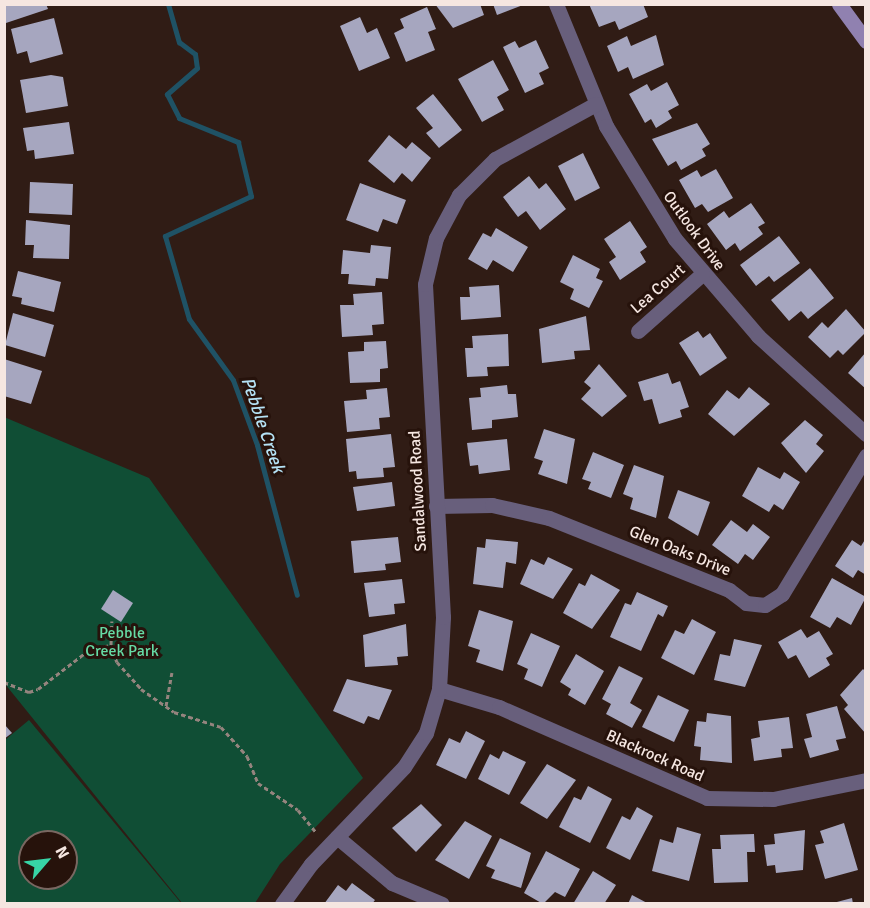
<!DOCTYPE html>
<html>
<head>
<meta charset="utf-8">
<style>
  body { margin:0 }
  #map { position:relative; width:870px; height:908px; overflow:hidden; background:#301c15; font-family:Signika,sans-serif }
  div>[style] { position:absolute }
  .green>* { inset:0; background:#104e35 }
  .stream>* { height:5px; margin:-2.5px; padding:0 2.5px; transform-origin:2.5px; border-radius:2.5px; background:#1f5265 }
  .building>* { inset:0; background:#a6a6bf }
  .path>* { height:3px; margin-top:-1.5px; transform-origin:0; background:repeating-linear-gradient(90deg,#95847e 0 4.5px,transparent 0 7.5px) }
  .street>* { height:15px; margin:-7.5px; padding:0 7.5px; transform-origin:7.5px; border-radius:7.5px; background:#685f7c }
  .secondary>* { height:15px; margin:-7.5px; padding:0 7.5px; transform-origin:7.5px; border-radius:7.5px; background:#9081b0 }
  span { translate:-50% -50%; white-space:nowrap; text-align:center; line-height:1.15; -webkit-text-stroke:6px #26120b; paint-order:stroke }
  .street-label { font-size:16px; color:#f5e6e1 }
  .park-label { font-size:16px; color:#66dba5 }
  .water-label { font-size:18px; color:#b5e2f5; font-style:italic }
  .frame { position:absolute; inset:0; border:6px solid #f5e6e1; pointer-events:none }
  .north { position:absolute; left:18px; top:830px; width:60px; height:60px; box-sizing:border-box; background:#26120b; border:2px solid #796761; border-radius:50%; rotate:62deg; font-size:16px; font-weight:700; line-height:24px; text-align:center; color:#f5e6e1 }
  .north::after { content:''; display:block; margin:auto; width:21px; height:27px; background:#37d4a6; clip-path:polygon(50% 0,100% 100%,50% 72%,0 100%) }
</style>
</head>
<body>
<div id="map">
  <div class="green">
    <i style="clip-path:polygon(4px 417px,149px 478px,363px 778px,280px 864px,255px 903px,182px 903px,5px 684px)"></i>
    <i style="clip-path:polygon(evenodd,29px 720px,181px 903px,5px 903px,5px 740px,29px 720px,30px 842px,66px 842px,66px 878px,30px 878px,30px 842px)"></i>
  </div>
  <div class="stream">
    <i style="left:168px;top:4px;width:40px;rotate:74deg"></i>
    <i style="left:179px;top:42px;width:20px;rotate:37deg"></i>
    <i style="left:195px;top:54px;width:14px;rotate:82deg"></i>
    <i style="left:197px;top:68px;width:40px;rotate:139deg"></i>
    <i style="left:167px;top:94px;width:27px;rotate:63deg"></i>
    <i style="left:179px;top:118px;width:64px;rotate:22.1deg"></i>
    <i style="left:238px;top:142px;width:56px;rotate:76.5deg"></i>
    <i style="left:251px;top:196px;width:95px;rotate:155.1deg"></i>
    <i style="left:165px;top:236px;width:86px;rotate:73.9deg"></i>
    <i style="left:189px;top:319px;width:75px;rotate:54.2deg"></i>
    <i style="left:233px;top:380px;width:69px;rotate:69.7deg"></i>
    <i style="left:257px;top:445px;width:155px;rotate:75.1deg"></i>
  </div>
  <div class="building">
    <i style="clip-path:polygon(4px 4px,46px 4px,48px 9px,6px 23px)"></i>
    <i style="clip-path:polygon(435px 4px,480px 4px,484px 15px,453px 28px)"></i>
    <i style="clip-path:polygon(493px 4px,523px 4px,523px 5px,497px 15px)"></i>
    <i style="clip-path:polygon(589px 4px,643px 4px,648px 17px,619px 30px,615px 21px,599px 27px)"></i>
    <i style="clip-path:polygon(427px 7px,436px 29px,428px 32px,435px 50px,406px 62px,394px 33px,404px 28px,400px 19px)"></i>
    <i style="clip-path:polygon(360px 17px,367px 33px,377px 28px,390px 58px,359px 71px,340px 26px)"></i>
    <i style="clip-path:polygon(54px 18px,63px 54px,30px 63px,27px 51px,17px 54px,11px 29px)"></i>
    <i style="clip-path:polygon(656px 35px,664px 65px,633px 79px,628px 67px,618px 72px,607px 46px,627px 36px,631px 46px)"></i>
    <i style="clip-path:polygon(536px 40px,549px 68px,539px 73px,544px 84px,525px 93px,503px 47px,515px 41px,519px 48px)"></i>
    <i style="clip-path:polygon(493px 60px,509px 90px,497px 97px,504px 110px,482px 122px,458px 79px)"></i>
    <i style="clip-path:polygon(51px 75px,63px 77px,68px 106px,26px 113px,20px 80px)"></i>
    <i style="clip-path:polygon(667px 82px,679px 105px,668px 111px,672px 118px,656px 128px,651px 119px,645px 123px,629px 94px,647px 84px,651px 91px)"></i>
    <i style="clip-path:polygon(433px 94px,462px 130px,439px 148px,426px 133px,433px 128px,416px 108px)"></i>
    <i style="clip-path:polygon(69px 122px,74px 154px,35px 159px,34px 150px,27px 151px,23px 128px)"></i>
    <i style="clip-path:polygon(697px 123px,710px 144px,702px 149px,706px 156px,681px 170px,676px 161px,668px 166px,652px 139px)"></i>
    <i style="clip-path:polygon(389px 135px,406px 149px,412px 142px,431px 158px,412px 182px,402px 173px,394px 183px,368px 161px)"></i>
    <i style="clip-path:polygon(583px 153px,600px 188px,575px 201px,558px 166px)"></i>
    <i style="clip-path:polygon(716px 169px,733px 198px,708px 212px,702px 204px,695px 208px,679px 180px,697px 170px,701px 177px)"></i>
    <i style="clip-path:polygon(529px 176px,539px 189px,546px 183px,566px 209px,540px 230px,526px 211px,518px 217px,503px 197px)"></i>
    <i style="clip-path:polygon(30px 182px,73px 184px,72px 215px,29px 213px)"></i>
    <i style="clip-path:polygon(360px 183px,406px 200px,397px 224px,383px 219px,378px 232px,346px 220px)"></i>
    <i style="clip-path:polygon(751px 203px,765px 223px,758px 227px,763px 234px,740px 251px,735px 243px,726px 250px,707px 224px,724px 211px,729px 218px)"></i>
    <i style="clip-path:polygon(26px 220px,70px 225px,69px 259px,33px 258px,34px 245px,25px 245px)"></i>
    <i style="clip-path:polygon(630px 221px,647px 247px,640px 252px,646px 262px,620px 280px,609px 262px,616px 257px,604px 239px)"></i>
    <i style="clip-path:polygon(496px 228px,528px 247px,513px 272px,493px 260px,487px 270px,468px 259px,483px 233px,491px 237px)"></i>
    <i style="clip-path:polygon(779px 236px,800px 263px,774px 282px,769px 276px,756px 286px,740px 265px)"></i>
    <i style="clip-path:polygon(371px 245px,391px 247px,388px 279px,376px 278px,375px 286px,348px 284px,349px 274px,341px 274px,343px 250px,370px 253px)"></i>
    <i style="clip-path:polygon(573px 255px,600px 269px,596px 278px,603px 281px,589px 308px,570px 299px,574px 289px,560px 282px)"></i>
    <i style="clip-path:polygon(810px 268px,834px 298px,808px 319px,801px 311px,789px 321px,771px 300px)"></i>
    <i style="clip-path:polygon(18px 271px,61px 282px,54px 312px,21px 304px,22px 298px,12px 296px)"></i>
    <i style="clip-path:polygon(499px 285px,501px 317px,461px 320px,460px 297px,470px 297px,469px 287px)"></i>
    <i style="clip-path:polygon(382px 292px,384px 324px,372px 325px,373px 335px,342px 337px,340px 305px,354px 305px,353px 294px)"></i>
    <i style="clip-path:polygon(846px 309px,866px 332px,843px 355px,838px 350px,830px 358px,808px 337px,822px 322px,828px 328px)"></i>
    <i style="clip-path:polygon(13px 313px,54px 325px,45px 357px,5px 345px)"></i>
    <i style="clip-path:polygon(586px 316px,590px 350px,574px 351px,575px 359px,542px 363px,539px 329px)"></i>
    <i style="clip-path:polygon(698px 331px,703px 338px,710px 333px,727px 358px,700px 376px,679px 343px)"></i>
    <i style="clip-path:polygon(508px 334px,509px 366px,487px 367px,488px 376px,467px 377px,465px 348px,473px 348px,472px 336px)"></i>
    <i style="clip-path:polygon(386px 341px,388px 368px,380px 369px,380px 382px,350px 383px,348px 352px,364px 351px,364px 342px)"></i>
    <i style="clip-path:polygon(866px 352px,866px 389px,848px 373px)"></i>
    <i style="clip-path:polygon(4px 359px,42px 371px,31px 404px,4px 396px)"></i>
    <i style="clip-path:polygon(599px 364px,627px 396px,602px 417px,581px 399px,591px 388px,584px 382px)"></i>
    <i style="clip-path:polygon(668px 373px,672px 384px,680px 381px,689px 407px,680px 410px,682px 417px,659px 424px,652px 399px,644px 401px,638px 382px)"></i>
    <i style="clip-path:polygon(507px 385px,508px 394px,516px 394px,518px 417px,492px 420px,492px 428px,472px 430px,469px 398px,481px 397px,480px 388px)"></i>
    <i style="clip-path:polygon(749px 387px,770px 404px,734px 436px,708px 414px,727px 390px,739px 399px)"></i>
    <i style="clip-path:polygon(387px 388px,390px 417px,379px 418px,380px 429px,347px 432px,344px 401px,367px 399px,366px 390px)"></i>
    <i style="clip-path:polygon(805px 420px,823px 435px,816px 444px,824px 451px,806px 473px,781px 443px)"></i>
    <i style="clip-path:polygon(544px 429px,575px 439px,567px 484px,538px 474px,543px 461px,534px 458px)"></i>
    <i style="clip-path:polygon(391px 434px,395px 467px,383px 468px,384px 477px,357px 479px,356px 471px,349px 472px,346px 439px)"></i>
    <i style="clip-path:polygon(507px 439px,510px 470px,479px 474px,478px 465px,470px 466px,467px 443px)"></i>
    <i style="clip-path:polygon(593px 452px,624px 465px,611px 498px,588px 489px,591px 482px,582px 479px)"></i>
    <i style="clip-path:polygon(634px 465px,664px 476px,656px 518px,630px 509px,633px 498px,623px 494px)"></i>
    <i style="clip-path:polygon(758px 467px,780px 479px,784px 472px,800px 482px,783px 510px,774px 504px,769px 512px,742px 496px)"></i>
    <i style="clip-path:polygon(392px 482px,395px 506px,357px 511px,353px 487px)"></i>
    <i style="clip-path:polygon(678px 490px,710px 502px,698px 536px,668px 518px)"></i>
    <i style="clip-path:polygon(731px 520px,747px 532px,753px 524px,770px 537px,753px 560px,745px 554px,738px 564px,712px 545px)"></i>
    <i style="clip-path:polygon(398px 537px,401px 562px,385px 564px,386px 570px,354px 573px,351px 541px)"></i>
    <i style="clip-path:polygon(866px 538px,866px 575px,858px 570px,853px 578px,835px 566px,852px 540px,861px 546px)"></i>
    <i style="clip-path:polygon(486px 539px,518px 542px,516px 564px,506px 562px,503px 588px,473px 584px,477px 547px,485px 548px)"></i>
    <i style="clip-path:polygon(548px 557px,573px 569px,553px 599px,520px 584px,531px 559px,544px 565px)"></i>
    <i style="clip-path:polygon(591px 574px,620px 590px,592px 629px,563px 613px,579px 583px,585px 586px)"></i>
    <i style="clip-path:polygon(832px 578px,866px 597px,851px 625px,837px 617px,830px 628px,810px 617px)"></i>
    <i style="clip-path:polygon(402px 579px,405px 603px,394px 604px,395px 614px,369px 617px,364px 583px)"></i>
    <i style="clip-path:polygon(113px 590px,133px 603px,121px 622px,101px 609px)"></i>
    <i style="clip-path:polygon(637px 592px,668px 606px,663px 617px,658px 614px,641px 651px,610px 637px,625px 603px,631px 605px)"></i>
    <i style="clip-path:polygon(479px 610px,513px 621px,503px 671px,476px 662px,480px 650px,468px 646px)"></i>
    <i style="clip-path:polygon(692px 619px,716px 632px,694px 675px,661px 658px,675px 630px,684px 634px)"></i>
    <i style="clip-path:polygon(406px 624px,408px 656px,397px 657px,398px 665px,365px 667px,363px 635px)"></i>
    <i style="clip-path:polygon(801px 629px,807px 638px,819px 631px,833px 654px,826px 658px,830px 665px,809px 678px,796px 655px,788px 659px,778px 642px)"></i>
    <i style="clip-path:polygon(531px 633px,560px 646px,542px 687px,524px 679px,528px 669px,517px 664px)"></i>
    <i style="clip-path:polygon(734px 639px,762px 645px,745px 687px,714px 680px,720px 654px,730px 656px)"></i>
    <i style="clip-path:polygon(576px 654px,604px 671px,585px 705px,568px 695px,571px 689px,560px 682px)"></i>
    <i style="clip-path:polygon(619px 666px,643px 678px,630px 703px,642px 710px,632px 728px,606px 714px,611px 704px,602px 699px)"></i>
    <i style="clip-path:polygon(863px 669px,866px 672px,866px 734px,844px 709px,848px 705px,840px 695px)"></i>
    <i style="clip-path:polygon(347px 679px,392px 690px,379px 720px,368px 716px,364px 724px,333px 711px)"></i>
    <i style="clip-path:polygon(658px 695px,689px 710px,674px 742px,642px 727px)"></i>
    <i style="clip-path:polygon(837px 706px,846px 738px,836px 740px,839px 750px,810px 758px,804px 739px,812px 737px,806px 714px)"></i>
    <i style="clip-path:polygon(707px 713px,731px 716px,732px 763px,700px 760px,701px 747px,694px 746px,697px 721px,706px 722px)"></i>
    <i style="clip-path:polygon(789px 717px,793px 748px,781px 749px,782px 757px,754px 761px,751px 739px,760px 737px,758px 721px)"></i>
    <i style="clip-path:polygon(4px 724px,12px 733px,4px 739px)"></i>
    <i style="clip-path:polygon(466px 731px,485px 741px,466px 779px,436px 765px,449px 738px,460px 743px)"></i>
    <i style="clip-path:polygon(503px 751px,526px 762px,509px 795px,478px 779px,490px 754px,499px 759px)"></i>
    <i style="clip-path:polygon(547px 764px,576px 780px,547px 819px,520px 803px)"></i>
    <i style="clip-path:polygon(588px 786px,612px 799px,590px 843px,559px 827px,574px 797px,581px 800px)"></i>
    <i style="clip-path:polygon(421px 804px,442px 825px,416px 852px,392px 828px)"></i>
    <i style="clip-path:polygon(637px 807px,653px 816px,630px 860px,606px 848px,622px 816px,630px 820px)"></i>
    <i style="clip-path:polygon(465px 821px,492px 836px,469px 879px,435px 860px)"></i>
    <i style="clip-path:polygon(844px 823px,858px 870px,825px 879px,815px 845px,824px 843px,820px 831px)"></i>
    <i style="clip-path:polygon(677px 827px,701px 834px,689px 881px,652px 871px,660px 839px,673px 843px)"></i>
    <i style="clip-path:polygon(805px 830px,803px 870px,776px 873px,775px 865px,767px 866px,764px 845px,775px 844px,774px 834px)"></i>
    <i style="clip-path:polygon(754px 834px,755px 852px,747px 852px,748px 882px,714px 883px,712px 849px,721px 849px,720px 835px)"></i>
    <i style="clip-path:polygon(500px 838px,531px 853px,521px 888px,491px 878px,495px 870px,486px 866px)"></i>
    <i style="clip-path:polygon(546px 851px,580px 869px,565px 897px,555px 892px,543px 904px,524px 893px)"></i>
    <i style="clip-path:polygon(593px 871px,616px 885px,604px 904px,573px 904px)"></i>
    <i style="clip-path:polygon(352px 883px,375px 900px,372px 904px,324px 904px,338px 885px,346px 891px)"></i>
    <i style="clip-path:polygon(632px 895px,649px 904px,628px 904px)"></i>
    <i style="clip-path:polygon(852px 898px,853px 904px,833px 904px,833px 903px)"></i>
  </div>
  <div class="path">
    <i style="left:111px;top:645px;width:24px;rotate:-88deg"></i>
    <i style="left:4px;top:682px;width:27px;rotate:22deg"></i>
    <i style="left:29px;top:692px;width:9px;rotate:-18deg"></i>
    <i style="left:38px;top:689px;width:64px;rotate:-37.4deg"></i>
    <i style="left:89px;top:650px;width:23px;rotate:-13deg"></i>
    <i style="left:111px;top:645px;width:18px;rotate:71deg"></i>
    <i style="left:117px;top:662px;width:36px;rotate:48deg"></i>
    <i style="left:141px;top:689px;width:40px;rotate:34.9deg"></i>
    <i style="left:174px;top:712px;width:49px;rotate:17.7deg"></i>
    <i style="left:221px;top:727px;width:39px;rotate:48deg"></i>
    <i style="left:247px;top:756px;width:29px;rotate:68deg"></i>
    <i style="left:258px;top:783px;width:48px;rotate:34deg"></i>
    <i style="left:298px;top:810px;width:28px;rotate:51deg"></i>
    <i style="left:166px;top:706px;width:34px;rotate:-80deg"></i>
  </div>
  <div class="street">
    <i style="left:556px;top:4px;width:132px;rotate:67.7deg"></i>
    <i style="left:606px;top:126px;width:132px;rotate:58.6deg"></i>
    <i style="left:675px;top:239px;width:128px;rotate:49.4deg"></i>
    <i style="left:758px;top:336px;width:146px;rotate:42.2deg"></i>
    <i style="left:638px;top:331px;width:86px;rotate:-41.7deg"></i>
    <i style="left:436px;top:506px;width:56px;rotate:-1deg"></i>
    <i style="left:492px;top:505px;width:58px;rotate:12.8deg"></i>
    <i style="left:549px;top:518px;width:194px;rotate:21.8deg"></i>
    <i style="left:729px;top:590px;width:21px;rotate:37deg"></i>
    <i style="left:746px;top:603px;width:19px;rotate:6deg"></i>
    <i style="left:765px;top:605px;width:20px;rotate:-33deg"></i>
    <i style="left:782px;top:594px;width:162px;rotate:-58.7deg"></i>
    <i style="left:439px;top:689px;width:63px;rotate:16.7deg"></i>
    <i style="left:499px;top:707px;width:227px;rotate:23.6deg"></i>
    <i style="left:707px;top:798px;width:66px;rotate:0.9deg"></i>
    <i style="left:773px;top:799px;width:95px;rotate:-11.5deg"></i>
    <i style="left:337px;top:837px;width:72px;rotate:39.9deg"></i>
    <i style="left:392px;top:883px;width:54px;rotate:22.8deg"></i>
    <i style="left:282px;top:904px;width:49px;rotate:-54.1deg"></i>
    <i style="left:311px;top:864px;width:134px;rotate:-46.2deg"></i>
    <i style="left:404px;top:767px;width:40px;rotate:-57.1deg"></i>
    <i style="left:426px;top:733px;width:46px;rotate:-73.5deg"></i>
    <i style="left:439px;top:689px;width:72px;rotate:-86.8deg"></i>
    <i style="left:443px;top:617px;width:333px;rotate:-93.1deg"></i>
    <i style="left:425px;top:284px;width:47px;rotate:-76.6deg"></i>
    <i style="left:436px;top:238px;width:49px;rotate:-61.9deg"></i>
    <i style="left:459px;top:195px;width:51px;rotate:-45deg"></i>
    <i style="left:495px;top:159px;width:115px;rotate:-28.6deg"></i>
  </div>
  <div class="secondary">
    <i style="left:839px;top:4px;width:46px;rotate:53.9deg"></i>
  </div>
  <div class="street-label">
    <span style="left:694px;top:231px;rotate:54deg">Outlook Drive</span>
    <span style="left:658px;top:289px;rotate:-41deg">Lea Court</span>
    <span style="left:418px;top:491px;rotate:-93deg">Sandalwood Road</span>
    <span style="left:680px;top:551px;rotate:22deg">Glen Oaks Drive</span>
    <span style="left:655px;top:756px;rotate:24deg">Blackrock Road</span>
  </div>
  <div class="park-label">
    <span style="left:122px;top:642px">Pebble<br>Creek Park</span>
  </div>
  <div class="water-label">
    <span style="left:263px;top:425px;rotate:71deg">Pebble Creek</span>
  </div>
  <div class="frame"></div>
  <div class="north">N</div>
</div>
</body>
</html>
